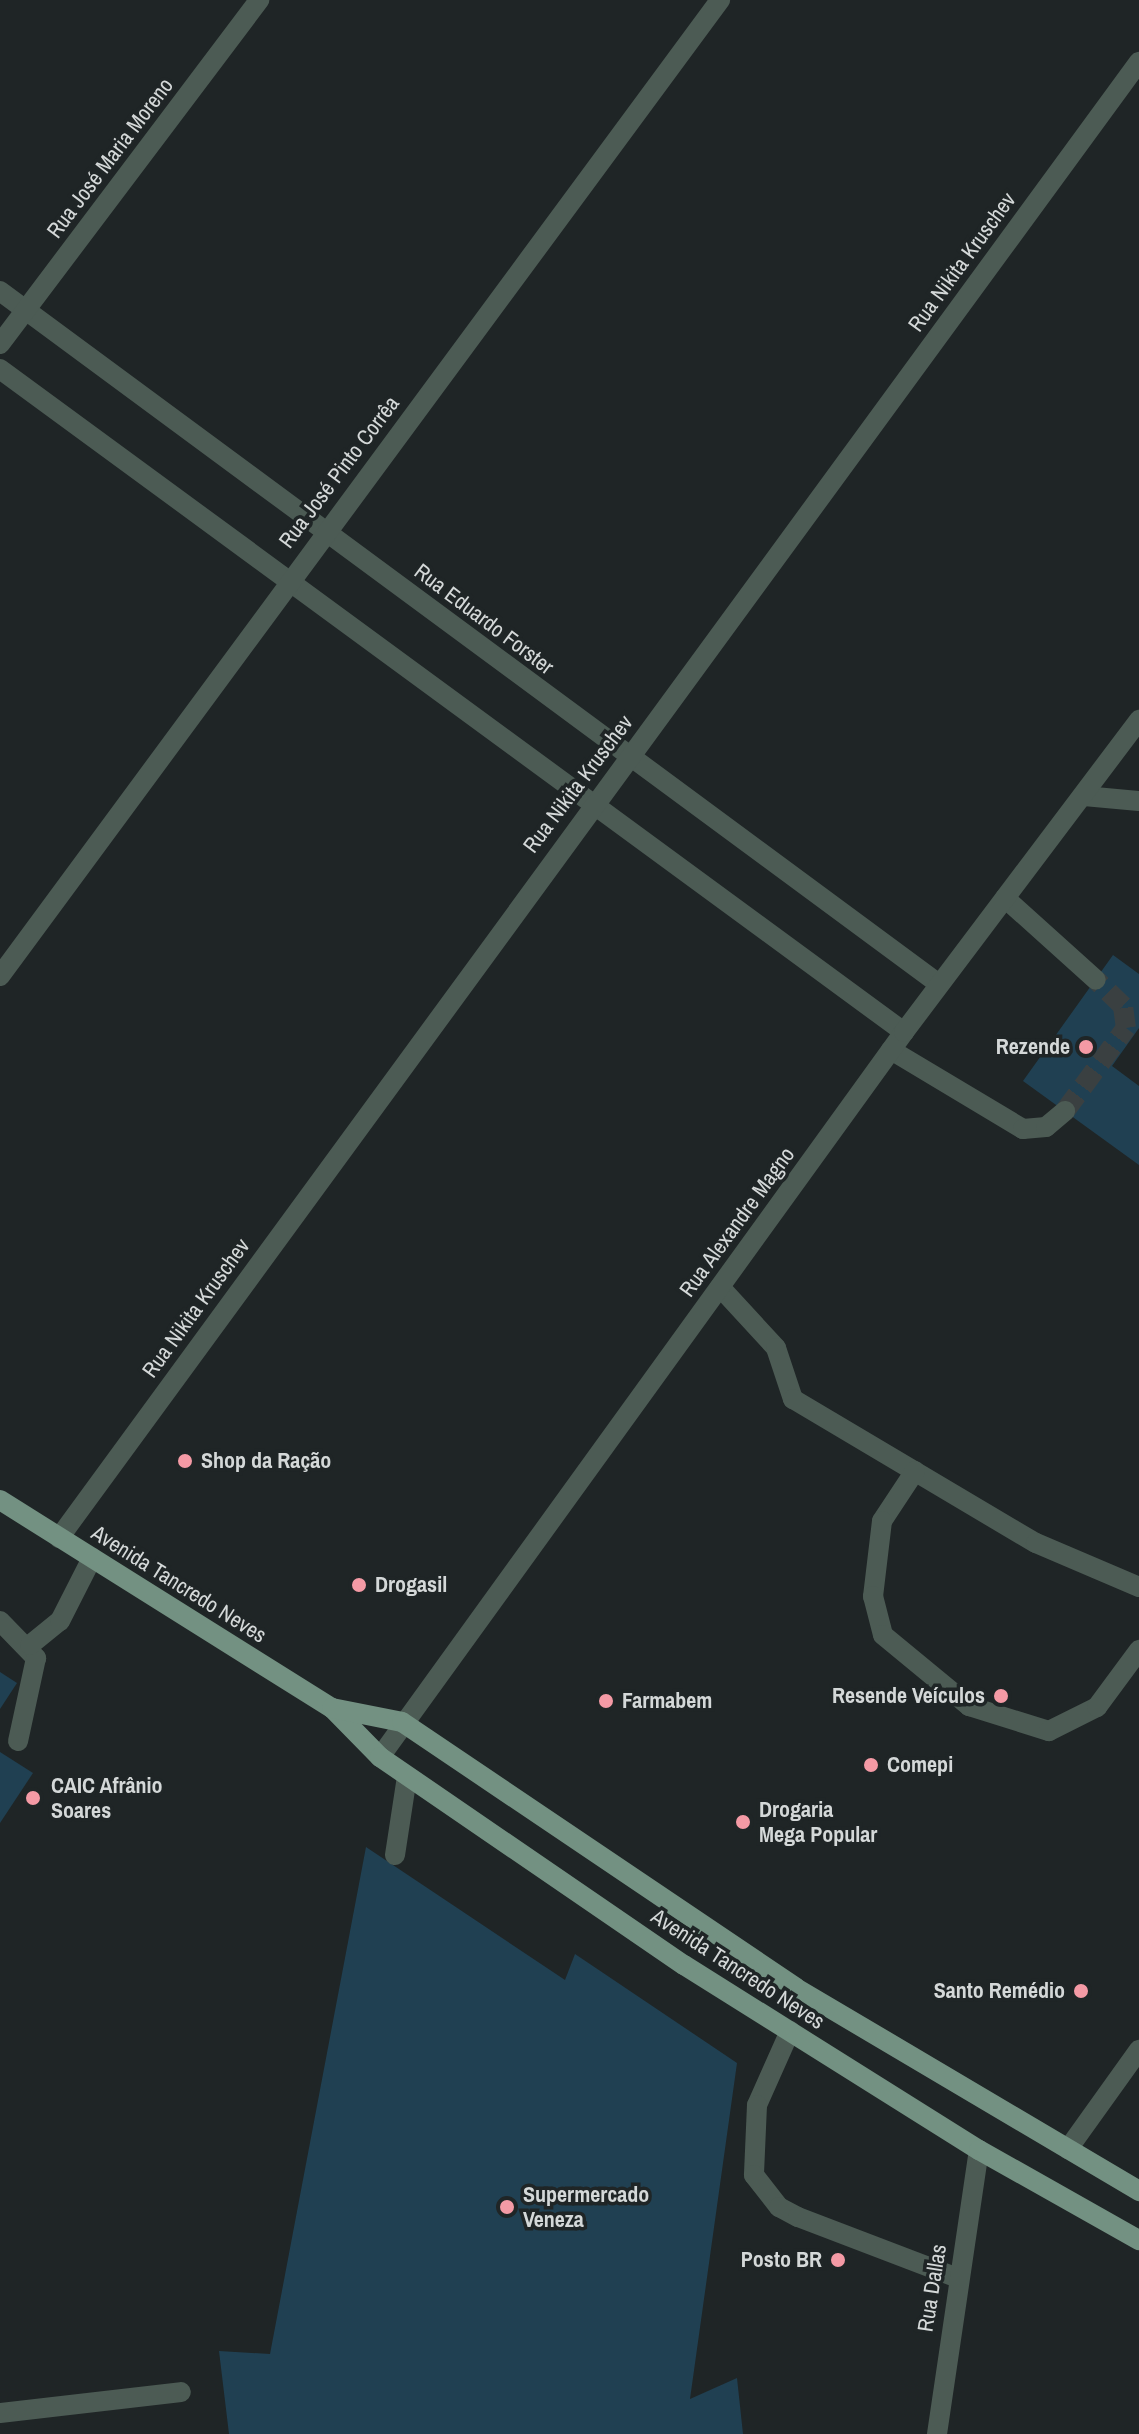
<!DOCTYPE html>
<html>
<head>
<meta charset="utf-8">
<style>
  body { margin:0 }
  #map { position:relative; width:1139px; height:2434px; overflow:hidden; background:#1f2526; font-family:"Archivo Narrow",sans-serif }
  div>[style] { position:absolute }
  .building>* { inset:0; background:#204052 }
  .minor-tunnel>* { height:20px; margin-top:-10px; transform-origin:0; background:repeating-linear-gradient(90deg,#3a4041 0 20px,transparent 0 30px) }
  .minor>* { height:20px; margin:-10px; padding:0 10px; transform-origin:10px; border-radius:10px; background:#4c5b54 }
  .major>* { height:20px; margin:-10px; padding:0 10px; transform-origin:10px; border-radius:10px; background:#739182 }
  .dots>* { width:22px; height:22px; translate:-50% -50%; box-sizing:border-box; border:4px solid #1f2526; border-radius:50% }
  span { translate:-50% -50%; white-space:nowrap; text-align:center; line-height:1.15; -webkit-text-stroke:7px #1f2526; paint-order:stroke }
  .street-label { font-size:22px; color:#d4d8d8 }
  .poi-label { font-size:22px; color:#d4d8d8; font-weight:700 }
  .right { translate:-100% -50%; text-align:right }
  .left { translate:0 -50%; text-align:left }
</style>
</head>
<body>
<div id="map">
  <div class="building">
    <i style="clip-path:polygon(1113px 955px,1139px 974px,1139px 1028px,1112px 1066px,1139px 1086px,1139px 1165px,1023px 1081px)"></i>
    <i style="clip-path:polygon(0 1672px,17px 1683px,0 1709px)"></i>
    <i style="clip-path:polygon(0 1752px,33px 1773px,0 1823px)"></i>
    <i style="clip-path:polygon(366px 1847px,565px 1980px,575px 1954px,737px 2063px,690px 2399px,737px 2378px,743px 2434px,229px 2434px,219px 2351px,270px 2354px)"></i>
  </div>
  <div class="minor-tunnel">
    <i style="left:1065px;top:1111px;width:103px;rotate:-53.7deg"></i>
    <i style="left:1126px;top:1028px;width:22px;rotate:-98deg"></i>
    <i style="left:1123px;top:1006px;width:37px;rotate:-136deg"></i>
  </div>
  <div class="minor">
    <i style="left:0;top:291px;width:1167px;rotate:36.43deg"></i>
    <i style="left:0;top:344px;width:431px;rotate:-53deg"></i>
    <i style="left:0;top:369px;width:1121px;rotate:36.26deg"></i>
    <i style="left:1084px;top:796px;width:55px;rotate:5.2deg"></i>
    <i style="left:1005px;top:898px;width:122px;rotate:42deg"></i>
    <i style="left:0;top:976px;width:1213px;rotate:-53.58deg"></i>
    <i style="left:891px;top:1050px;width:154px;rotate:30.9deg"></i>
    <i style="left:1023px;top:1129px;width:23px;rotate:-5deg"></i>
    <i style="left:1046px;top:1127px;width:25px;rotate:-40deg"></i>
    <i style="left:720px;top:1287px;width:83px;rotate:47.4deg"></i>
    <i style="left:776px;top:1348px;width:54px;rotate:71.6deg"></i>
    <i style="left:793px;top:1399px;width:282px;rotate:30.7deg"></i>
    <i style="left:1036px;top:1543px;width:112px;rotate:23.1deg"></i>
    <i style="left:915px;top:1471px;width:60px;rotate:123.4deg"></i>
    <i style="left:882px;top:1521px;width:76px;rotate:96.8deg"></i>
    <i style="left:873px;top:1596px;width:40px;rotate:75.6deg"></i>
    <i style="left:883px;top:1635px;width:112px;rotate:39.5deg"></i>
    <i style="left:969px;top:1706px;width:84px;rotate:17.4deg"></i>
    <i style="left:1049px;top:1731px;width:54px;rotate:-26.6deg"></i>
    <i style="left:1097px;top:1707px;width:71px;rotate:-53.6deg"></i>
    <i style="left:59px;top:1538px;width:1829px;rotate:-53.81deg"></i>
    <i style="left:0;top:1621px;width:52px;rotate:45.8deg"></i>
    <i style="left:36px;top:1658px;width:85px;rotate:102.2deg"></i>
    <i style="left:30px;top:1645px;width:38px;rotate:-39deg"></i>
    <i style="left:60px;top:1621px;width:71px;rotate:-63.1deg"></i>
    <i style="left:380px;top:1757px;width:895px;rotate:-54.14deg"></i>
    <i style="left:904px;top:1032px;width:391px;rotate:-53deg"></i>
    <i style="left:395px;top:1855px;width:79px;rotate:-81.3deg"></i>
    <i style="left:790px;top:2031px;width:81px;rotate:114deg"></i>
    <i style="left:757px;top:2105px;width:70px;rotate:92.5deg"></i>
    <i style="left:754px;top:2175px;width:41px;rotate:52deg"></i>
    <i style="left:779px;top:2207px;width:21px;rotate:28deg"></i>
    <i style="left:798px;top:2217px;width:171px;rotate:20.9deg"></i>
    <i style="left:1068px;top:2149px;width:122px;rotate:-54.4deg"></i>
    <i style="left:0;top:2413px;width:182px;rotate:-6.6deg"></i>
    <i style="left:937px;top:2434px;width:287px;rotate:-81.6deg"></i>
  </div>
  <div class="major">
    <i style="left:0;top:1500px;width:392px;rotate:32.1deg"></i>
    <i style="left:332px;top:1708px;width:69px;rotate:45.6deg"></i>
    <i style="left:380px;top:1757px;width:368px;rotate:34.4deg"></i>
    <i style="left:684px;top:1965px;width:348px;rotate:32.1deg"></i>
    <i style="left:979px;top:2150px;width:184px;rotate:29.4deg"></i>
    <i style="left:332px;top:1708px;width:71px;rotate:11.3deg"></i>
    <i style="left:402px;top:1722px;width:475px;rotate:34deg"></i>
    <i style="left:796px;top:1988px;width:399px;rotate:30.6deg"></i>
  </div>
  <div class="dots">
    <i style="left:1086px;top:1047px;background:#f49aa5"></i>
    <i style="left:185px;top:1461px;background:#f49aa5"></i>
    <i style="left:359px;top:1585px;background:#f49aa5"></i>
    <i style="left:1001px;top:1696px;background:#f49aa5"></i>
    <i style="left:606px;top:1701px;background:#f49aa5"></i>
    <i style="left:871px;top:1765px;background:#f49aa5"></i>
    <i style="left:33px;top:1798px;background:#f49aa5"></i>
    <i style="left:743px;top:1822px;background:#f49aa5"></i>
    <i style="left:1081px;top:1991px;background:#f49aa5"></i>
    <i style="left:507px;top:2207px;background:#f49aa5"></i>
    <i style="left:838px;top:2260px;background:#f49aa5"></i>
  </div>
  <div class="street-label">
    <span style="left:110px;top:158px;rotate:-53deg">Rua José Maria Moreno</span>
    <span style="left:962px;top:262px;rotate:-54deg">Rua Nikita Kruschev</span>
    <span style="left:339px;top:472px;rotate:-53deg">Rua José Pinto Corrêa</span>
    <span style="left:484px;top:619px;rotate:37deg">Rua Eduardo Forster</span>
    <span style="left:578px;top:784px;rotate:-53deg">Rua Nikita Kruschev</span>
    <span style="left:737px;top:1222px;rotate:-54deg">Rua Alexandre Magno</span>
    <span style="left:196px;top:1308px;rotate:-54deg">Rua Nikita Kruschev</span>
    <span style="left:179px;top:1584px;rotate:32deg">Avenida Tancredo Neves</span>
    <span style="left:738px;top:1969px;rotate:33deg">Avenida Tancredo Neves</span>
    <span style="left:932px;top:2288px;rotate:-81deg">Rua Dallas</span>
  </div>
  <div class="poi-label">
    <span class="right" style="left:1070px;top:1047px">Rezende</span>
    <span class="left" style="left:201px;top:1461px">Shop da Ração</span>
    <span class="left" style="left:375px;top:1585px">Drogasil</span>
    <span class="right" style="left:985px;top:1696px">Resende Veículos</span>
    <span class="left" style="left:622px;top:1701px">Farmabem</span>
    <span class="left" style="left:887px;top:1765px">Comepi</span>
    <span class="left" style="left:51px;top:1798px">CAIC Afrânio<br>Soares</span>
    <span class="left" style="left:759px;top:1822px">Drogaria<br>Mega Popular</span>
    <span class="right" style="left:1065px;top:1991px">Santo Remédio</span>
    <span class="left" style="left:523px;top:2207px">Supermercado<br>Veneza</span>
    <span class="right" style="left:822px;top:2260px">Posto BR</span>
  </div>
</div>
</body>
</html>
